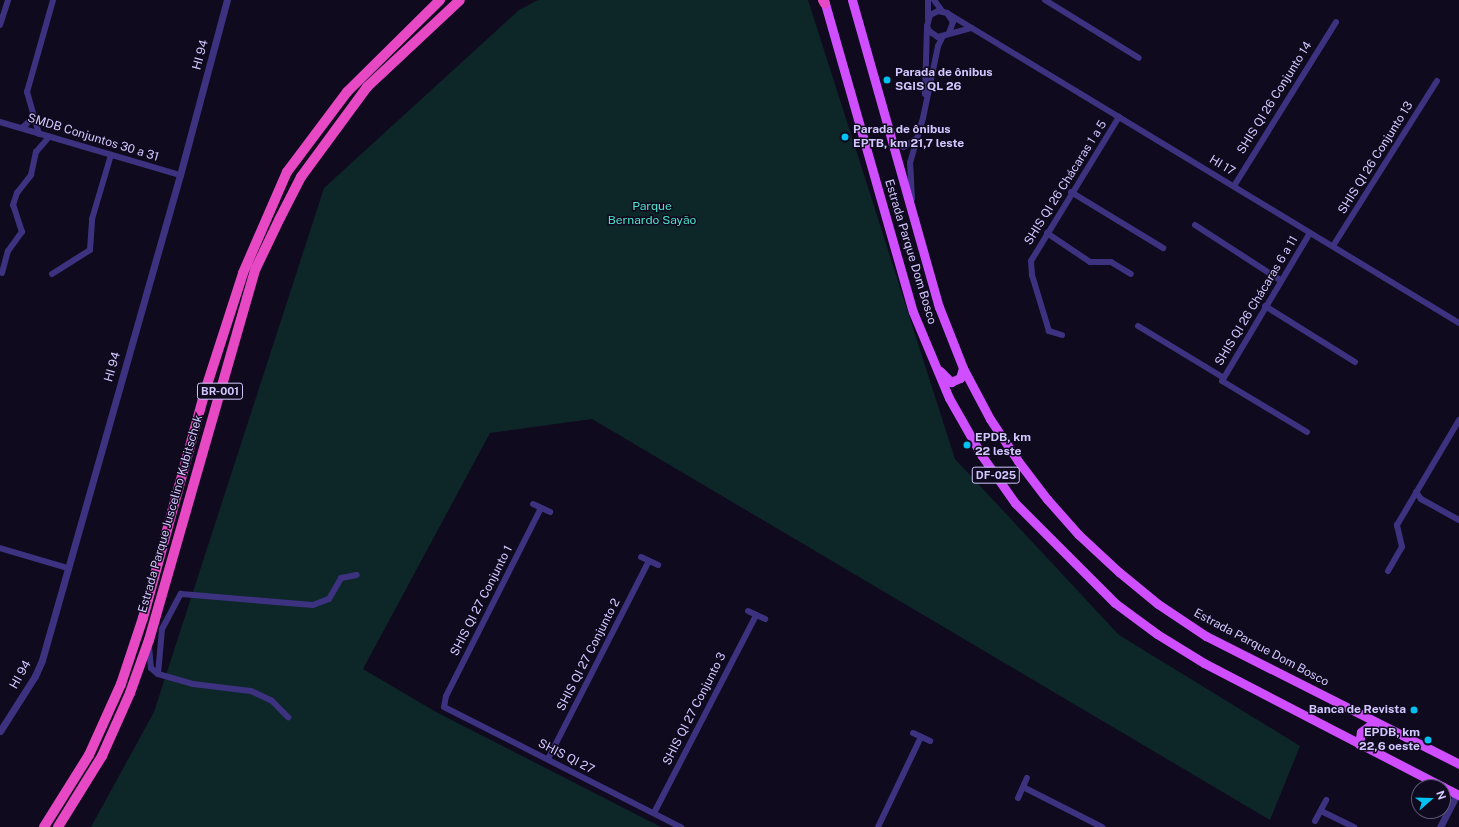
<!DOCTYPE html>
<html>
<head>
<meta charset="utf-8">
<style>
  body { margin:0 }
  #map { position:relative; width:1459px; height:827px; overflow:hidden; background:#0f0a1d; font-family:"Public Sans",sans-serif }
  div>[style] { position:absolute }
  .green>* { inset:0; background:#0d2628 }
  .minor>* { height:6px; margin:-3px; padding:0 3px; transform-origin:3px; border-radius:3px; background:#3d3280 }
  .tertiary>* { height:7px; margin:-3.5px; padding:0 3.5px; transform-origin:3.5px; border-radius:3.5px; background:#3d3280 }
  .primary>* { height:9px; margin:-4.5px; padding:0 4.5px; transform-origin:4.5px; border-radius:4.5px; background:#cf4eff }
  .trunk>* { height:10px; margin:-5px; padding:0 5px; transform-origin:5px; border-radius:5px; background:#e748c4 }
  .dots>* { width:11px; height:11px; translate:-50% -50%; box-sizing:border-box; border:2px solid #0f0a1d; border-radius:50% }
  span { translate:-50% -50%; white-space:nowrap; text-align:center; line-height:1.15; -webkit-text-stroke:3px #0f0a1d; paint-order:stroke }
  .shield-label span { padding:1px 3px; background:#0f0a1d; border:1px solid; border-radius:3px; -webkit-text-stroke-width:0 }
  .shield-label { font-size:11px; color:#d3c7ff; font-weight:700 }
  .street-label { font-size:12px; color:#d3c7ff }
  .poi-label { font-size:12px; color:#d3c7ff; font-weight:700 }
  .left { translate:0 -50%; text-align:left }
  .right { translate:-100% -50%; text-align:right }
  .park-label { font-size:12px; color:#4ce6cf }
  .north { position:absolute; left:1411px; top:779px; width:40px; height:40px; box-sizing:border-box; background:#0f0a1d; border:1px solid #5d5677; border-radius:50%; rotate:70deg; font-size:11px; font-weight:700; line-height:16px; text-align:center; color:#d3c7ff }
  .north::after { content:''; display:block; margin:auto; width:14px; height:18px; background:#00c1f2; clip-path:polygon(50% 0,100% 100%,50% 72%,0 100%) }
</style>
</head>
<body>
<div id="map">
  <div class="green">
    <i style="clip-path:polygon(538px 0,808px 0,955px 459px,1119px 635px,1300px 746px,1270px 820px,592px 419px,490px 433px,363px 669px,436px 712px,661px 827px,91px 827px,154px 712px,324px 188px,519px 10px)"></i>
  </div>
  <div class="minor">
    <i style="left:934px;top:0;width:14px;rotate:54deg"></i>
    <i style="left:1045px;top:0;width:110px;rotate:31.7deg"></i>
    <i style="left:947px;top:13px;width:599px;rotate:31.19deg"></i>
    <i style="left:928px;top:19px;width:19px;rotate:-90deg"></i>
    <i style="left:0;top:25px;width:26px;rotate:-72deg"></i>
    <i style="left:949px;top:33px;width:12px;rotate:-70deg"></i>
    <i style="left:953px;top:22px;width:11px;rotate:-124deg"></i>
    <i style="left:947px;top:13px;width:9px;rotate:-167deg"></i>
    <i style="left:938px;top:11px;width:9px;rotate:153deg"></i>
    <i style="left:930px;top:15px;width:11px;rotate:105deg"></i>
    <i style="left:927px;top:26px;width:5px;rotate:68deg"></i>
    <i style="left:929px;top:31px;width:11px;rotate:34deg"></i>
    <i style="left:938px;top:37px;width:35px;rotate:-15deg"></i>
    <i style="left:925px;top:94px;width:67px;rotate:-88.3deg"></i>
    <i style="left:0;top:122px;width:188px;rotate:16.4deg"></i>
    <i style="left:22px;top:128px;width:16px;rotate:-43deg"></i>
    <i style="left:39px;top:134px;width:44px;rotate:-105.9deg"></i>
    <i style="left:27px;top:92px;width:96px;rotate:-74.2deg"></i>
    <i style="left:892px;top:141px;width:13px;rotate:27deg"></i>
    <i style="left:904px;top:147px;width:14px;rotate:-34deg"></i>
    <i style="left:1234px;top:186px;width:193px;rotate:-58.1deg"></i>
    <i style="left:1071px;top:192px;width:108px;rotate:31.3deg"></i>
    <i style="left:912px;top:199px;width:36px;rotate:-93deg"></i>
    <i style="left:910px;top:163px;width:47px;rotate:-73.9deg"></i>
    <i style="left:923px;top:118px;width:74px;rotate:-78.2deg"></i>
    <i style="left:938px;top:46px;width:11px;rotate:-63deg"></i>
    <i style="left:1195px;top:225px;width:101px;rotate:32.9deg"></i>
    <i style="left:1047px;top:233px;width:52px;rotate:34deg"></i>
    <i style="left:1090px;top:262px;width:21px"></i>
    <i style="left:1111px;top:262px;width:23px;rotate:31deg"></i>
    <i style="left:1333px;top:246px;width:195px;rotate:-57.8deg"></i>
    <i style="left:2px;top:273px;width:23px;rotate:-75deg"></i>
    <i style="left:8px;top:251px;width:24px;rotate:-54deg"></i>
    <i style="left:22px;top:232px;width:28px;rotate:-108deg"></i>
    <i style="left:13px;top:205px;width:13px;rotate:-72deg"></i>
    <i style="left:17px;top:193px;width:23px;rotate:-52deg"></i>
    <i style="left:31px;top:175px;width:24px;rotate:-78deg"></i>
    <i style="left:36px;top:152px;width:20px;rotate:-49deg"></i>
    <i style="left:52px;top:274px;width:45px;rotate:-32.3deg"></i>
    <i style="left:90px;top:250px;width:31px;rotate:-86deg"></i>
    <i style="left:92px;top:219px;width:67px;rotate:-73.5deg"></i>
    <i style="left:1265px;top:306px;width:106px;rotate:31.9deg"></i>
    <i style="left:1138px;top:326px;width:100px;rotate:31.2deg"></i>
    <i style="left:1062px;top:335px;width:14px;rotate:-163deg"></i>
    <i style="left:1049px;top:331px;width:59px;rotate:-106.9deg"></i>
    <i style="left:1032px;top:275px;width:14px;rotate:-94deg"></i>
    <i style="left:1031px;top:261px;width:169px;rotate:-58.6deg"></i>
    <i style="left:1307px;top:432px;width:99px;rotate:-149deg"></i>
    <i style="left:1222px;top:381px;width:172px;rotate:-59.3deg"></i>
    <i style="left:1416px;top:492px;width:9px;rotate:54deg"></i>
    <i style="left:1421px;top:499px;width:43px;rotate:28.9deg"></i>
    <i style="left:533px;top:504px;width:19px;rotate:25deg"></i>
    <i style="left:541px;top:508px;width:211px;rotate:116.8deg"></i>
    <i style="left:446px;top:696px;width:11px;rotate:100deg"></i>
    <i style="left:444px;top:707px;width:266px;rotate:26.9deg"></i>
    <i style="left:0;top:548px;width:70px;rotate:16.6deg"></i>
    <i style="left:641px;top:557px;width:19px;rotate:25deg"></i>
    <i style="left:1388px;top:571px;width:28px;rotate:-60deg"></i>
    <i style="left:1402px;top:547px;width:23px;rotate:-103deg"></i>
    <i style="left:1397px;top:525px;width:122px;rotate:-59.4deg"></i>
    <i style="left:748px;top:611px;width:19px;rotate:25deg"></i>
    <i style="left:149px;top:646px;width:22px;rotate:85deg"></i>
    <i style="left:151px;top:668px;width:9px;rotate:41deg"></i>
    <i style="left:158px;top:674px;width:36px;rotate:16deg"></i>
    <i style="left:193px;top:684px;width:58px;rotate:6.9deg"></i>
    <i style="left:251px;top:691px;width:23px;rotate:25deg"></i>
    <i style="left:272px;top:701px;width:23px;rotate:45deg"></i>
    <i style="left:158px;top:674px;width:45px;rotate:-84.9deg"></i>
    <i style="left:162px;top:629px;width:40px;rotate:-62deg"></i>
    <i style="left:181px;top:594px;width:132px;rotate:4.8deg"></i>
    <i style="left:313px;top:605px;width:17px;rotate:-21deg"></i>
    <i style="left:329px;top:599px;width:24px;rotate:-60deg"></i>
    <i style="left:341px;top:578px;width:16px;rotate:-11deg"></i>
    <i style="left:913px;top:733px;width:19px;rotate:25deg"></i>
    <i style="left:548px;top:759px;width:222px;rotate:-63deg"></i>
    <i style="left:1023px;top:787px;width:89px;rotate:26.9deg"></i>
    <i style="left:1018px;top:798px;width:22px;rotate:-66deg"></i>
    <i style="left:1321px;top:811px;width:37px;rotate:26deg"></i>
    <i style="left:654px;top:813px;width:223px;rotate:-62.7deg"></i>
    <i style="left:1315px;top:821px;width:24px;rotate:-62deg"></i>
    <i style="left:878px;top:827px;width:100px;rotate:-64.5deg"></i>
  </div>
  <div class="tertiary">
    <i style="left:0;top:731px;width:65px;rotate:-57.5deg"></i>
    <i style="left:35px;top:676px;width:17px;rotate:-66deg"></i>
    <i style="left:42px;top:660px;width:504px;rotate:-74.12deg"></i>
    <i style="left:180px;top:175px;width:181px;rotate:-75deg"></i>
    <i style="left:1440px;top:827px;width:37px;rotate:-63deg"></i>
  </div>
  <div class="primary">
    <i style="left:824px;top:0;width:324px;rotate:74.1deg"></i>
    <i style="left:913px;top:312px;width:93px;rotate:67.3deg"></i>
    <i style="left:949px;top:398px;width:67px;rotate:60.4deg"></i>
    <i style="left:982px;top:456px;width:57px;rotate:54.9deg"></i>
    <i style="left:1015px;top:503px;width:141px;rotate:45deg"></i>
    <i style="left:1115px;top:603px;width:52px;rotate:36.4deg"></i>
    <i style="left:1157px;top:634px;width:55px;rotate:31.7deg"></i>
    <i style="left:1204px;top:663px;width:269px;rotate:27.4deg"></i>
    <i style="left:852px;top:0;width:319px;rotate:74.2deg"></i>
    <i style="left:939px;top:307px;width:66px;rotate:68.5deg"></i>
    <i style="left:963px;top:368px;width:58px;rotate:62.1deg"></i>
    <i style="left:990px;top:419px;width:50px;rotate:56.3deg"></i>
    <i style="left:1018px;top:461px;width:48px;rotate:52.7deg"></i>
    <i style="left:1047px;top:499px;width:48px;rotate:48.4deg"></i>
    <i style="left:1079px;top:535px;width:54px;rotate:42.8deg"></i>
    <i style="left:1119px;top:572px;width:50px;rotate:39.4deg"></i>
    <i style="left:1158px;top:604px;width:58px;rotate:33.7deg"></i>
    <i style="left:1206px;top:636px;width:284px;rotate:26.8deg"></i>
    <i style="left:940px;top:371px;width:16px;rotate:45deg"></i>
    <i style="left:951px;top:382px;width:10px;rotate:-24deg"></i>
    <i style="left:960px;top:378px;width:10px;rotate:-73deg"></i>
    <i style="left:1359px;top:744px;width:12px;rotate:-81deg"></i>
    <i style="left:1361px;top:732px;width:17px;rotate:-36deg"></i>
    <i style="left:1443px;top:787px;width:18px;rotate:27deg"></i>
  </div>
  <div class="trunk">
    <i style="left:823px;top:0;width:4px;rotate:63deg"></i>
    <i style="left:44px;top:827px;width:85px;rotate:-58deg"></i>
    <i style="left:89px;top:755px;width:78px;rotate:-65.7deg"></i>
    <i style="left:121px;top:684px;width:70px;rotate:-71.6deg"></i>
    <i style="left:143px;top:618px;width:235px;rotate:-74.7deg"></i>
    <i style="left:205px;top:391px;width:124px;rotate:-72.1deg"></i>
    <i style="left:243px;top:273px;width:110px;rotate:-66.5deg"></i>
    <i style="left:287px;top:172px;width:100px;rotate:-53.1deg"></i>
    <i style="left:347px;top:92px;width:131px;rotate:-44.7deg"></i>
    <i style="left:58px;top:827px;width:84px;rotate:-58.2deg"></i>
    <i style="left:102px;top:756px;width:69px;rotate:-66deg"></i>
    <i style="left:130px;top:693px;width:56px;rotate:-70.3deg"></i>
    <i style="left:149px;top:640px;width:387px;rotate:-74deg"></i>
    <i style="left:256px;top:268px;width:55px;rotate:-64.4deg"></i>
    <i style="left:280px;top:218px;width:46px;rotate:-62.9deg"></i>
    <i style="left:301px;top:177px;width:112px;rotate:-53.7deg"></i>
    <i style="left:367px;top:87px;width:127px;rotate:-43.1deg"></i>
  </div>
  <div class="dots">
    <i style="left:887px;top:80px;background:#00c1f2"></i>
    <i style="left:845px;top:137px;background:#00c1f2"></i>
    <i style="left:967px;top:445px;background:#00c1f2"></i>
    <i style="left:1414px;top:710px;background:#00c1f2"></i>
    <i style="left:1428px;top:740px;background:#00c1f2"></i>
  </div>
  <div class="shield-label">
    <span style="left:220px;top:391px">BR-001</span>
    <span style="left:996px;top:475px">DF-025</span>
  </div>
  <div class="street-label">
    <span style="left:201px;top:55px;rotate:-75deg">HI 94</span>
    <span style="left:1275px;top:98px;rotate:-58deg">SHIS QI 26 Conjunto 14</span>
    <span style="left:93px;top:138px;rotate:17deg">SMDB Conjuntos 30 a 31</span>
    <span style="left:1376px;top:158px;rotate:-58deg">SHIS QI 26 Conjunto 13</span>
    <span style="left:1222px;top:166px;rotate:31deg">HI 17</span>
    <span style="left:1066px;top:183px;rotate:-58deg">SHIS QI 26 Chácaras 1 a 5</span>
    <span style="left:910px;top:252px;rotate:73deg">Estrada Parque Dom Bosco</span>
    <span style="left:1257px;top:301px;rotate:-59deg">SHIS QI 26 Chácaras 6 a 11</span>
    <span style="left:113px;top:367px;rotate:-74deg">HI 94</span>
    <span style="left:171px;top:514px;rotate:-74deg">Estrada Parque Juscelino Kubitschek</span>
    <span style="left:482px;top:601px;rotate:-63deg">SHIS QI 27 Conjunto 1</span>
    <span style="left:1261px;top:648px;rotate:28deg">Estrada Parque Dom Bosco</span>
    <span style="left:589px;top:655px;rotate:-63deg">SHIS QI 27 Conjunto 2</span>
    <span style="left:21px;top:675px;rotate:-61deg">HI 94</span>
    <span style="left:695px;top:709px;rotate:-63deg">SHIS QI 27 Conjunto 3</span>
    <span style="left:566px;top:757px;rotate:27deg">SHIS QI 27</span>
  </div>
  <div class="poi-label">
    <span class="left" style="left:895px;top:80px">Parada de ônibus<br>SGIS QL 26</span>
    <span class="left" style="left:853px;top:137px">Parada de ônibus<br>EPTB, km 21,7 leste</span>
    <span class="left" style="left:975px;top:445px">EPDB, km<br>22 leste</span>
    <span class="right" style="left:1406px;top:710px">Banca de Revista</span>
    <span class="right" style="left:1420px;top:740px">EPDB, km<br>22,6 oeste</span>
  </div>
  <div class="park-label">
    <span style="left:652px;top:214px">Parque<br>Bernardo Sayão</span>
  </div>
  <div class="north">N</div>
</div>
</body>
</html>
